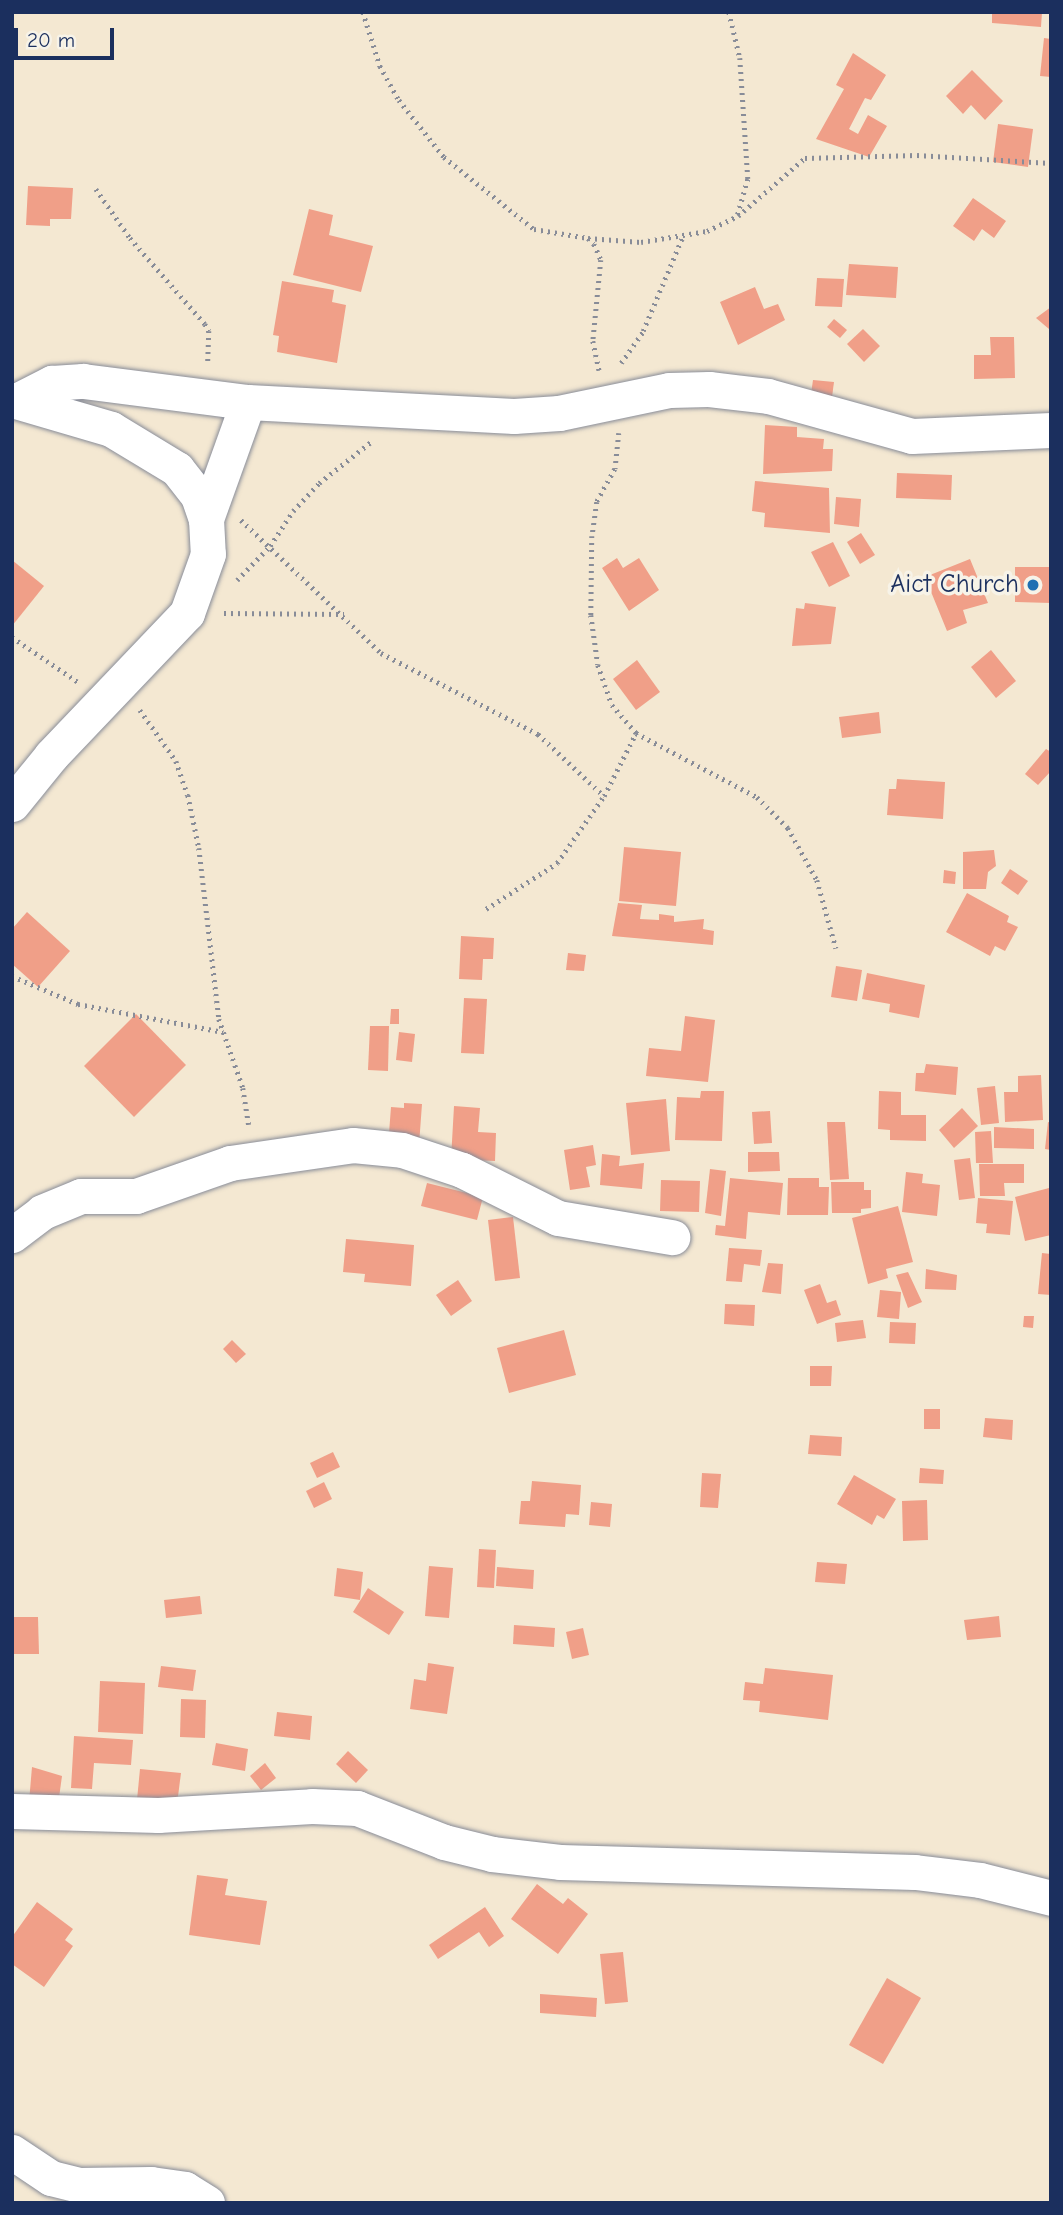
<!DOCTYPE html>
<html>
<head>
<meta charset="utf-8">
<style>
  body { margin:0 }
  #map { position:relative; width:1063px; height:2215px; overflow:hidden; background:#f4e8d2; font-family:"Comic Neue",sans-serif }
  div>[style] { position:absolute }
  .building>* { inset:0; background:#f09f88 }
  .path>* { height:4.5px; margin-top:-2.25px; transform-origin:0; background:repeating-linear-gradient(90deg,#888c98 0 2px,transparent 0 7px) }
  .roads { filter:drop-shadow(0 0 2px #888c98) drop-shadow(0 0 2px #888c98) }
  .street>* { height:35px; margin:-17.5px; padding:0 17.5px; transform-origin:17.5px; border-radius:17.5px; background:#fff }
  .dots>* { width:19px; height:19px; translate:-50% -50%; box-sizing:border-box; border:4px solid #f7f3e8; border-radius:50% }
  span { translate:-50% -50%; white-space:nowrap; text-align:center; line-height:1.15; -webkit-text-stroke:7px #f7f3e8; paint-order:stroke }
  .poi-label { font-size:26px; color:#1b2f5e }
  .right { translate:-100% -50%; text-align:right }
  .frame { position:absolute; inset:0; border:14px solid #1b2f5e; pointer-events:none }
  .scale { position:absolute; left:14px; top:28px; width:100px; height:32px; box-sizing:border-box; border:4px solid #1b2f5e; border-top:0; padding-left:9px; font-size:21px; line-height:24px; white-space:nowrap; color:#1b2f5e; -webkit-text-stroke:5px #f7f3e8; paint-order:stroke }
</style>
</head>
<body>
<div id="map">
  <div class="building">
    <i style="clip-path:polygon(992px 12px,1042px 12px,1041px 27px,992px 23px)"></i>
    <i style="clip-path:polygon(1044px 38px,1051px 39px,1051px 77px,1040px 76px)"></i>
    <i style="clip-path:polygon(853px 53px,886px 75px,871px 100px,865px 98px,849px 129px,858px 134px,868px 115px,887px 126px,869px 157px,816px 139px,844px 89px,836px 85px)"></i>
    <i style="clip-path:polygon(972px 70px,1003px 101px,985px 120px,971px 105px,963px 114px,946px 96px)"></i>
    <i style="clip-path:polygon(998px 124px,1033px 129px,1028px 167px,993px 162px)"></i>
    <i style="clip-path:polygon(28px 186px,73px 188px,71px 219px,50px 219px,50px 226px,26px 225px)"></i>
    <i style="clip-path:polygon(973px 198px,1006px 221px,994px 238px,982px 229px,974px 241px,953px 226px)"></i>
    <i style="clip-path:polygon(309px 209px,333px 215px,329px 235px,373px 246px,361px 292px,293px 275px)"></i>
    <i style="clip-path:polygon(849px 264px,898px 267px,896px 298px,846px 295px)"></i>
    <i style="clip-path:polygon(817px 278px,844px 279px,842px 307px,815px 306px)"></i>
    <i style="clip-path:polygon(282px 281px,334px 290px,332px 302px,346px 305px,337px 363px,277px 352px,279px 336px,273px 335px)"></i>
    <i style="clip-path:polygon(755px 287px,764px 309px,778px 304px,785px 320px,738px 345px,720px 302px)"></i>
    <i style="clip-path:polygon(1051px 307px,1051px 328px,1049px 329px,1036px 318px)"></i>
    <i style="clip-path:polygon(834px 319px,847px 330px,840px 338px,827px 327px)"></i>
    <i style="clip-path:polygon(863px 329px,880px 346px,864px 362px,847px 344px)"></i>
    <i style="clip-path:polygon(990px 337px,1014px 337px,1015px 378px,974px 379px,974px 355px,991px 355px)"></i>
    <i style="clip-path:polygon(813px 380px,834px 382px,832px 397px,811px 394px)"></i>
    <i style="clip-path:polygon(765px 425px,797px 427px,797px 437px,824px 439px,823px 449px,833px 449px,832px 471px,763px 474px)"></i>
    <i style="clip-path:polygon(897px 473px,952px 475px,951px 500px,896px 498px)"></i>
    <i style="clip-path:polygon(755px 481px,829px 488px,830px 533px,764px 527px,765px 513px,752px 511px)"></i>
    <i style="clip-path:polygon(836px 497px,861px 499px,859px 527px,834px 524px)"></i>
    <i style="clip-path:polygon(861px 533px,875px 555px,860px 564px,847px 542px)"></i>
    <i style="clip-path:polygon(833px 542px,850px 576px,829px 587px,811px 552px)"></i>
    <i style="clip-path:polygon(617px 558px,623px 568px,639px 558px,659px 590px,629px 611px,602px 568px)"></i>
    <i style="clip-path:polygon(970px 559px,988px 603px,963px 610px,967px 623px,947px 631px,925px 577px)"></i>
    <i style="clip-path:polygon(12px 560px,44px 586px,12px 626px)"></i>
    <i style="clip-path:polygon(1015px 567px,1051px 567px,1051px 603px,1015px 602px)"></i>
    <i style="clip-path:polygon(805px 603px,836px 607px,831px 644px,792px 646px,796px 608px,804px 609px)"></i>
    <i style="clip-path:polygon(991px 650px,1016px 681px,996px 698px,971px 667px)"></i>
    <i style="clip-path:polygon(637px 660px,660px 692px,636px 710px,613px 679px)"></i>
    <i style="clip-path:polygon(879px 712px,881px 733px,842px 738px,839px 717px)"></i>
    <i style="clip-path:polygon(1046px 749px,1051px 752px,1051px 771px,1038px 785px,1025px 774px)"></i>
    <i style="clip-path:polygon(897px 779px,945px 782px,943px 819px,887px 815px,889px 789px,896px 789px)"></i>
    <i style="clip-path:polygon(624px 847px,681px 852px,676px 906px,619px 901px)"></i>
    <i style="clip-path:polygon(994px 850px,996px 866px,988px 872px,986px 889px,963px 889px,963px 852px)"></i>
    <i style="clip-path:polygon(1010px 869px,1028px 881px,1018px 895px,1001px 883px)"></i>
    <i style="clip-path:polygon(944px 870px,956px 872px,955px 884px,943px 883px)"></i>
    <i style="clip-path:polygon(967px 893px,1009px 916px,1007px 922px,1018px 927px,1005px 951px,995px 946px,990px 956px,946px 932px)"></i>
    <i style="clip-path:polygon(618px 903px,642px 905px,640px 919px,659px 920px,659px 914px,674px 916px,674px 922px,704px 919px,703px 929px,714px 931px,713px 945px,612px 936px)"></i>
    <i style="clip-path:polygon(27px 912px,70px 951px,38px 987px,12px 964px,12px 929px)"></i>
    <i style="clip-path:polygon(461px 936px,494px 938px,493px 959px,483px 959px,482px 980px,459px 979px)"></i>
    <i style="clip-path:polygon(568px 953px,586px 955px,584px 971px,566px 970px)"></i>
    <i style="clip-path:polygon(836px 966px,862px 970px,857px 1001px,831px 997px)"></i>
    <i style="clip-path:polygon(867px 973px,925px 985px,919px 1018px,889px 1012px,890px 1004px,862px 999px)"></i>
    <i style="clip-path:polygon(464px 998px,487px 999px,484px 1054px,461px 1053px)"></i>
    <i style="clip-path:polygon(391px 1009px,399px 1009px,399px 1024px,390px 1024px)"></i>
    <i style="clip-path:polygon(136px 1014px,186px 1065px,134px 1117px,84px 1066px)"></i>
    <i style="clip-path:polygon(685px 1016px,715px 1020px,708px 1082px,646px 1076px,649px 1048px,681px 1051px)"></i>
    <i style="clip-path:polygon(370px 1026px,389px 1026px,388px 1071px,368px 1070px)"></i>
    <i style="clip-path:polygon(399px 1032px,415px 1034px,412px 1062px,396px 1060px)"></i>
    <i style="clip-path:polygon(926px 1064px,958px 1067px,956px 1095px,915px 1091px,916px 1073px,924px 1073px)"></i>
    <i style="clip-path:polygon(1041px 1075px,1043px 1120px,1005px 1122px,1004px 1092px,1018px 1092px,1018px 1076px)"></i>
    <i style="clip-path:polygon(995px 1086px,999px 1123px,981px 1125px,977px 1088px)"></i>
    <i style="clip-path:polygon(701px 1091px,724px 1091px,722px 1141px,675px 1140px,677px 1097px,700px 1098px)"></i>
    <i style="clip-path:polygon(879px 1091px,901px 1092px,901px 1115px,926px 1115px,926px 1141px,890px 1140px,890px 1130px,878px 1129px)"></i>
    <i style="clip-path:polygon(666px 1099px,670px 1151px,631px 1155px,626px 1103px)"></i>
    <i style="clip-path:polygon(404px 1103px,422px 1104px,419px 1145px,389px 1133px,391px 1107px,404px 1108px)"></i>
    <i style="clip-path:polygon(454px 1106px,480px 1108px,478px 1132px,496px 1133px,495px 1161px,451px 1159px)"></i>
    <i style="clip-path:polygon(962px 1108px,978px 1126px,954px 1148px,939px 1130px)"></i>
    <i style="clip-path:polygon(770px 1111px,772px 1143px,754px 1144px,752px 1112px)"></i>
    <i style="clip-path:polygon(827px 1122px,845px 1122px,849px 1179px,830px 1180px)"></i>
    <i style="clip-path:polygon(1048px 1122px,1051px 1123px,1051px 1150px,1045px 1149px)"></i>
    <i style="clip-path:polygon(994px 1127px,1034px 1129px,1034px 1149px,994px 1148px)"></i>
    <i style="clip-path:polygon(991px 1131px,993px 1163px,976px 1163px,975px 1132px)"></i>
    <i style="clip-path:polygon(593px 1145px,596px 1165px,586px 1167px,590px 1187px,570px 1190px,564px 1150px)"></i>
    <i style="clip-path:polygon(748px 1152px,779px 1152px,780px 1171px,748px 1172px)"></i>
    <i style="clip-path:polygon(602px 1154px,620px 1156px,619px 1166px,644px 1163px,642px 1189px,600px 1185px)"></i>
    <i style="clip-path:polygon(970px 1158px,975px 1198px,959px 1200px,954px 1160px)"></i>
    <i style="clip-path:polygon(979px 1164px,1024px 1164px,1024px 1183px,1004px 1183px,1005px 1196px,980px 1196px)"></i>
    <i style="clip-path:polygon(710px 1169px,726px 1171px,721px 1216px,705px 1213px)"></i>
    <i style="clip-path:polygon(906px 1172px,923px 1174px,922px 1183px,940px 1185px,937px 1216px,902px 1212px)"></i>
    <i style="clip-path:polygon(730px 1178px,783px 1183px,780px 1215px,748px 1212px,746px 1239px,715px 1235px,716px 1225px,725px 1226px)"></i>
    <i style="clip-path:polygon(788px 1178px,819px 1178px,819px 1187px,829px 1187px,828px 1215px,787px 1215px)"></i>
    <i style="clip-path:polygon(661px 1180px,700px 1181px,699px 1212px,660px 1211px)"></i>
    <i style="clip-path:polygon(831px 1182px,864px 1182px,864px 1190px,871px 1190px,871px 1208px,861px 1209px,861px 1213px,832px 1213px)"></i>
    <i style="clip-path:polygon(427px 1183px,483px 1197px,477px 1220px,421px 1206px)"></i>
    <i style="clip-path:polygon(1049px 1188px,1051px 1235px,1025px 1241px,1015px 1197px)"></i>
    <i style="clip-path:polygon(978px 1198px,1013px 1201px,1010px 1235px,986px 1233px,987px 1224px,976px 1223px)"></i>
    <i style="clip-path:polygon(898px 1206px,913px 1262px,886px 1269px,888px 1278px,868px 1284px,852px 1218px)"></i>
    <i style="clip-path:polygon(513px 1217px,520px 1278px,495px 1281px,488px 1220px)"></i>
    <i style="clip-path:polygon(346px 1239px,414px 1245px,411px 1286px,364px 1282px,365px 1274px,343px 1272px)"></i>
    <i style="clip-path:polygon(729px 1248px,762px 1250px,760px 1266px,744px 1264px,742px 1282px,726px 1281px)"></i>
    <i style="clip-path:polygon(1042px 1253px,1051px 1254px,1051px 1295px,1038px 1294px)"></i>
    <i style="clip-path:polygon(768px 1263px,783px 1264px,781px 1294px,762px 1292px)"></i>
    <i style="clip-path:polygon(926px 1269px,957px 1275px,956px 1290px,925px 1289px)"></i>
    <i style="clip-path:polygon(908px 1272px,922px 1302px,908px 1308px,896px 1275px)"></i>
    <i style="clip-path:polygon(458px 1280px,472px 1301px,451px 1316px,436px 1295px)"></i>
    <i style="clip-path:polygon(820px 1284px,827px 1303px,836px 1300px,841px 1315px,817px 1324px,804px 1290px)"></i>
    <i style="clip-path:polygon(880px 1290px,901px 1292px,899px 1319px,877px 1317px)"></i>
    <i style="clip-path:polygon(725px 1304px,755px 1305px,754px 1326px,724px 1324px)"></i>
    <i style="clip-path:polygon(1024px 1316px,1034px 1316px,1033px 1328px,1023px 1327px)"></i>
    <i style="clip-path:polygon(863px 1320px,866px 1338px,837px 1342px,835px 1323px)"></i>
    <i style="clip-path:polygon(890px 1322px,916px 1323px,915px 1344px,889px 1343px)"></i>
    <i style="clip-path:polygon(564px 1330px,576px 1375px,509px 1393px,497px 1348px)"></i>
    <i style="clip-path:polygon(232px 1340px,246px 1354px,236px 1363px,223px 1349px)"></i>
    <i style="clip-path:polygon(810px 1366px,832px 1366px,831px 1386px,810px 1386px)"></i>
    <i style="clip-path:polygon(924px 1409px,940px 1409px,940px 1429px,924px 1429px)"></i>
    <i style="clip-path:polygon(985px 1418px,1013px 1420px,1012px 1440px,983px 1437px)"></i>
    <i style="clip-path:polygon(810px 1435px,842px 1437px,841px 1456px,808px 1454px)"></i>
    <i style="clip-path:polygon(333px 1452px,340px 1467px,317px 1478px,310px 1463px)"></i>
    <i style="clip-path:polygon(920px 1468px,944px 1470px,943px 1484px,919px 1483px)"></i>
    <i style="clip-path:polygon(702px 1473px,721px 1474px,718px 1508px,700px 1507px)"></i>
    <i style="clip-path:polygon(854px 1475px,896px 1499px,884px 1519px,877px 1515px,872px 1525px,837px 1504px)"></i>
    <i style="clip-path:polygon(532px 1481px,581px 1485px,579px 1515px,566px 1514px,565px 1527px,519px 1524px,521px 1501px,530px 1501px)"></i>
    <i style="clip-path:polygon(324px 1482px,332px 1499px,314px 1508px,306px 1491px)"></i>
    <i style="clip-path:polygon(927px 1500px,928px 1540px,903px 1541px,902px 1501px)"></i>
    <i style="clip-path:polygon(591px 1502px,612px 1504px,610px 1527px,589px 1525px)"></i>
    <i style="clip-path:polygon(479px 1549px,496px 1550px,494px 1588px,477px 1587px)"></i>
    <i style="clip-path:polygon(817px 1562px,847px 1564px,845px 1584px,815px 1582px)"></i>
    <i style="clip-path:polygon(429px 1566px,453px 1568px,449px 1618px,425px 1616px)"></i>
    <i style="clip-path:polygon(497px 1567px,534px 1570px,533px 1589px,496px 1586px)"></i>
    <i style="clip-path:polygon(337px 1568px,363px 1572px,360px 1600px,334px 1596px)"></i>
    <i style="clip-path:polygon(368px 1588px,404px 1612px,389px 1635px,353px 1612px)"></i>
    <i style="clip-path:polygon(200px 1596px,202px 1614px,166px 1618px,164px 1600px)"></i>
    <i style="clip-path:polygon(999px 1616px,1001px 1637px,967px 1640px,964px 1620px)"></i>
    <i style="clip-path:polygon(12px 1617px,38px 1617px,39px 1654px,12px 1654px)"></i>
    <i style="clip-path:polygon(514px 1625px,555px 1628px,554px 1647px,513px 1644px)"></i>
    <i style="clip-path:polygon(583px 1628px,589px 1655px,572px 1659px,566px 1632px)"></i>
    <i style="clip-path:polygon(428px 1663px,454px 1667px,447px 1714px,410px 1709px,414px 1679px,426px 1681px)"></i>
    <i style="clip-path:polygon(161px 1666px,196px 1670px,193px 1691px,158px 1687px)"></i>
    <i style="clip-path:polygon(765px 1668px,833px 1675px,828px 1720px,759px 1712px,760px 1701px,743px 1700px,745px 1682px,763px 1684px)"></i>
    <i style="clip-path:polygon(100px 1681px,145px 1683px,143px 1734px,98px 1732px)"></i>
    <i style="clip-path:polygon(181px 1699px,206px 1700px,205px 1738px,180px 1737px)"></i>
    <i style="clip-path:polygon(277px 1712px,312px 1716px,310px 1740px,274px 1736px)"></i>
    <i style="clip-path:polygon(74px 1736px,133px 1740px,131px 1765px,94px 1763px,92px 1789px,71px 1788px)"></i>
    <i style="clip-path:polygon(216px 1743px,248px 1749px,245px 1771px,212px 1765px)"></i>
    <i style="clip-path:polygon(348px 1751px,368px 1770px,356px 1783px,336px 1764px)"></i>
    <i style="clip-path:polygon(265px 1763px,276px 1778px,261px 1790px,250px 1776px)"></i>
    <i style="clip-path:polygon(32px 1767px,62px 1776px,58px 1805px,29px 1802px)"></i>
    <i style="clip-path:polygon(140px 1769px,181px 1773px,177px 1804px,137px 1800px)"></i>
    <i style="clip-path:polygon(197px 1875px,228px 1879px,225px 1895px,267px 1901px,260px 1945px,189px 1935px)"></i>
    <i style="clip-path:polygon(537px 1884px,563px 1904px,568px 1898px,588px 1914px,558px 1954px,511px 1919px)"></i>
    <i style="clip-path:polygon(37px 1902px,73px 1929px,65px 1940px,73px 1946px,44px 1987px,12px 1964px,12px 1937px)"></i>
    <i style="clip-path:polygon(485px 1907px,504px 1936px,489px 1947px,479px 1932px,438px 1959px,429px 1945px)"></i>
    <i style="clip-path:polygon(623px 1952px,628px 2002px,605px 2004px,600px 1954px)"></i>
    <i style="clip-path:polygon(887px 1978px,921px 1998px,883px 2064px,849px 2045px)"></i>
    <i style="clip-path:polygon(540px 1994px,597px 1998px,596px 2017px,540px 2013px)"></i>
  </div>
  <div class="path">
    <i style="left:363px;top:12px;width:57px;rotate:72.5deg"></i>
    <i style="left:380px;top:66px;width:39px;rotate:61deg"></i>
    <i style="left:399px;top:100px;width:73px;rotate:51.7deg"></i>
    <i style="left:444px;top:157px;width:115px;rotate:38.7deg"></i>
    <i style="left:534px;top:229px;width:55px;rotate:9.5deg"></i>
    <i style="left:588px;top:238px;width:8px;rotate:45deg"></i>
    <i style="left:594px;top:244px;width:17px;rotate:66deg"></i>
    <i style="left:601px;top:260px;width:81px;rotate:95.6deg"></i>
    <i style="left:593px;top:341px;width:30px;rotate:78deg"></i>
    <i style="left:729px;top:12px;width:47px;rotate:76.6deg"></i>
    <i style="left:740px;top:58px;width:121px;rotate:86.2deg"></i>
    <i style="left:748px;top:179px;width:37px;rotate:106deg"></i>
    <i style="left:96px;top:189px;width:60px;rotate:55.2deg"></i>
    <i style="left:130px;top:238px;width:114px;rotate:48.9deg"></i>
    <i style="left:205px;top:324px;width:8px;rotate:60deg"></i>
    <i style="left:209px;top:331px;width:34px;rotate:92deg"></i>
    <i style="left:588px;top:238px;width:53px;rotate:4.3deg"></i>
    <i style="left:641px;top:242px;width:67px;rotate:-9.5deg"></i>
    <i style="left:707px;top:231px;width:34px;rotate:-26deg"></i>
    <i style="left:738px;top:216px;width:89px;rotate:-40.9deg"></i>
    <i style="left:805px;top:158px;width:112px;rotate:-1.5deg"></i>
    <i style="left:917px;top:155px;width:134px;rotate:3.4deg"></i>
    <i style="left:621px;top:363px;width:39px;rotate:-55deg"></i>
    <i style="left:643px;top:331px;width:101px;rotate:-67.2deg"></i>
    <i style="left:619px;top:433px;width:36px;rotate:96deg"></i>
    <i style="left:615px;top:469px;width:38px;rotate:119deg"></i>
    <i style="left:597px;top:502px;width:34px;rotate:98deg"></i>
    <i style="left:592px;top:536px;width:79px;rotate:90.7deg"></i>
    <i style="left:591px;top:615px;width:50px;rotate:82deg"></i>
    <i style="left:598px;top:665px;width:42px;rotate:70.7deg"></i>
    <i style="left:612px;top:705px;width:37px;rotate:49deg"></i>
    <i style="left:636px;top:733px;width:137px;rotate:27.9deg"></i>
    <i style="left:757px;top:797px;width:44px;rotate:45deg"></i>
    <i style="left:788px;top:828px;width:60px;rotate:60.9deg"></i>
    <i style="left:817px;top:880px;width:71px;rotate:74.4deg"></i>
    <i style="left:241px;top:520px;width:193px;rotate:43.5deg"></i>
    <i style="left:381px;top:653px;width:177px;rotate:27.3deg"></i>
    <i style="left:538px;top:734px;width:91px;rotate:43.2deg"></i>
    <i style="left:237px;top:580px;width:47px;rotate:-45.9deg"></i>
    <i style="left:270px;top:546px;width:42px;rotate:-56.7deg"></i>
    <i style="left:293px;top:511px;width:38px;rotate:-47deg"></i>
    <i style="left:319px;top:483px;width:66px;rotate:-38.3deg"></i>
    <i style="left:224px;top:613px;width:120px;rotate:0.5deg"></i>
    <i style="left:12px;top:637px;width:80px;rotate:34.3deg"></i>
    <i style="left:140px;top:710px;width:62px;rotate:54.8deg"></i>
    <i style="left:176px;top:761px;width:36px;rotate:71deg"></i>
    <i style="left:188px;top:795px;width:54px;rotate:78.3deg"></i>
    <i style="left:199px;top:848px;width:172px;rotate:83.3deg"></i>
    <i style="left:219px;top:1019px;width:73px;rotate:70.8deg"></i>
    <i style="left:243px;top:1088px;width:37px;rotate:81deg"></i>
    <i style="left:486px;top:909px;width:85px;rotate:-32.9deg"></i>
    <i style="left:557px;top:863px;width:82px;rotate:-55deg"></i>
    <i style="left:604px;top:796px;width:71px;rotate:-63.1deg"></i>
    <i style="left:12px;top:976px;width:72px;rotate:23deg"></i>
    <i style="left:78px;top:1004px;width:148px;rotate:10.9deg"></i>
  </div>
  <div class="roads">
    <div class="street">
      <i style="left:12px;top:400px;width:103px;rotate:16.3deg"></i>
      <i style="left:111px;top:429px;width:77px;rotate:31.2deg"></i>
      <i style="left:177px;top:469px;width:34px;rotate:52deg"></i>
      <i style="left:198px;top:496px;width:24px;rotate:71deg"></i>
      <i style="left:206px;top:519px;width:35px;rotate:87deg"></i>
      <i style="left:208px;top:554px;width:63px;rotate:109.6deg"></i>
      <i style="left:187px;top:613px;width:197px;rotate:133.6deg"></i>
      <i style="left:51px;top:756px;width:62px;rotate:129.1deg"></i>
      <i style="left:18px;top:400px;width:38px;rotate:-27deg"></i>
      <i style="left:52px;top:383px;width:31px;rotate:-4deg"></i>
      <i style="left:83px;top:381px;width:166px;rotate:7.3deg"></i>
      <i style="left:248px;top:402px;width:266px;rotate:3deg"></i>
      <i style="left:514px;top:416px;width:45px;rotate:-3.8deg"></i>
      <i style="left:559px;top:413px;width:112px;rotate:-11.8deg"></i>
      <i style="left:669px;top:390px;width:40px;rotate:-1.4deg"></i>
      <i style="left:709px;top:389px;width:59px;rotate:6.8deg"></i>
      <i style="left:768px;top:396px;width:149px;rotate:15.5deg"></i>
      <i style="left:912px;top:436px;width:139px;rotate:-2.5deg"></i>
      <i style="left:206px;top:519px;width:124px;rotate:-70.3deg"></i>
      <i style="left:12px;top:1235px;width:38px;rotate:-37deg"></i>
      <i style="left:42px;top:1212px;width:42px;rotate:-22.3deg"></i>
      <i style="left:81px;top:1196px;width:55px"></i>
      <i style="left:136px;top:1196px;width:100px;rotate:-19.3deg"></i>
      <i style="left:230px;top:1163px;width:124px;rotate:-8.3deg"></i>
      <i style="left:353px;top:1145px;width:49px;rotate:5.8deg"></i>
      <i style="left:402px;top:1150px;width:63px;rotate:18.4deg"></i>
      <i style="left:462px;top:1170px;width:107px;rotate:26.6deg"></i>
      <i style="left:558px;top:1218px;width:116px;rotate:9.5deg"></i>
      <i style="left:12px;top:1811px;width:146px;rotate:1.6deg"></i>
      <i style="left:158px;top:1815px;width:154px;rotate:-3.3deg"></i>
      <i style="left:312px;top:1806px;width:45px;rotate:2.5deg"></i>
      <i style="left:357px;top:1808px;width:93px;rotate:21.3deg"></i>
      <i style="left:444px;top:1842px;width:49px;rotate:14deg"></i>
      <i style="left:492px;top:1854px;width:68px;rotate:6.7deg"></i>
      <i style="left:560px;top:1862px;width:355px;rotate:1.6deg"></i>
      <i style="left:915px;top:1872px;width:65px;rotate:7deg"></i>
      <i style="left:980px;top:1880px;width:73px;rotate:14.2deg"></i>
      <i style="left:12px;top:2152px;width:47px;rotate:33.7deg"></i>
      <i style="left:51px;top:2178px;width:29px;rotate:14deg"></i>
      <i style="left:79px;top:2185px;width:72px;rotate:-0.8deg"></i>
      <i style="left:151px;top:2184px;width:34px;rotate:8deg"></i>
      <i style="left:185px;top:2189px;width:26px;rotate:32deg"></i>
    </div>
  </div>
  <div class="dots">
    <i style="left:1033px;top:585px;background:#1f6fb2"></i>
  </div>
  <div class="poi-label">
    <span class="right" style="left:1019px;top:585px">Aict Church</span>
  </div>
  <div class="frame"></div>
  <div class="scale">20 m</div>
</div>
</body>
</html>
